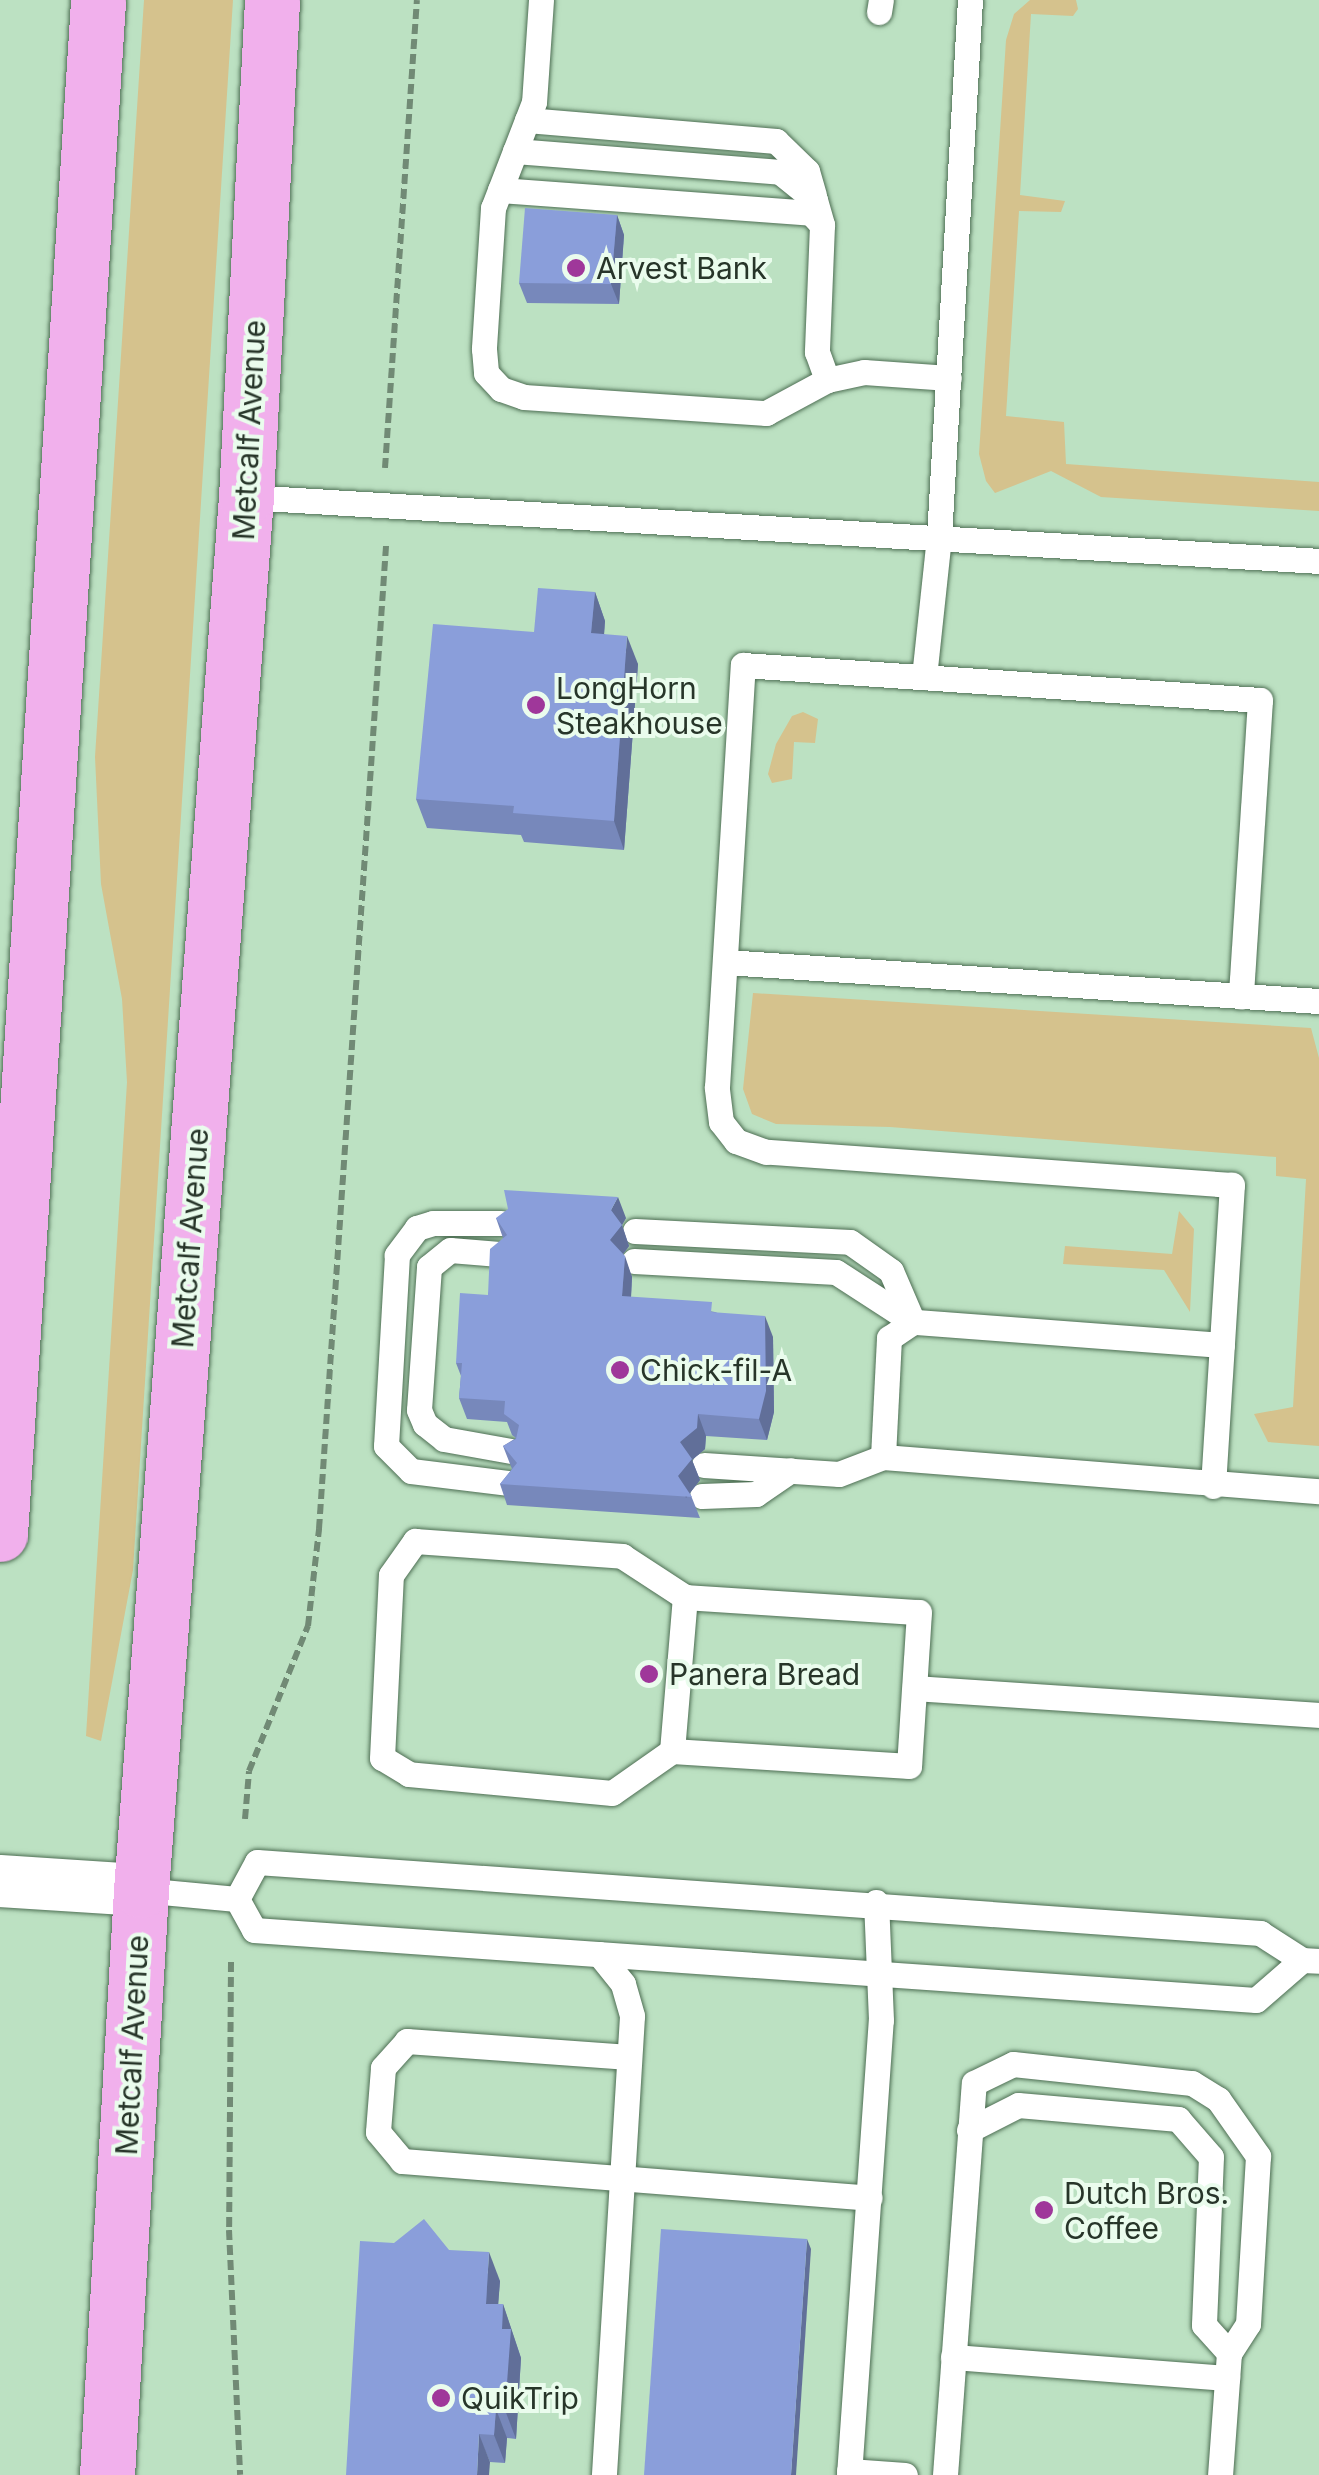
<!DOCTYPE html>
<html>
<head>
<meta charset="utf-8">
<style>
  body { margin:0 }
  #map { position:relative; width:1319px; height:2475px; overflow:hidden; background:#bce1c2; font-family:Inter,sans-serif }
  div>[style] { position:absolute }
  .green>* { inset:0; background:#d5c28d }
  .path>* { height:6px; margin-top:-3px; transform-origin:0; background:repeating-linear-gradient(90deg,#718a75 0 10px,transparent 0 15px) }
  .roads { filter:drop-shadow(0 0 2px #4e6f54) drop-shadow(0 0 2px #4e6f54) }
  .lane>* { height:25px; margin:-12.5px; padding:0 12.5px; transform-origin:12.5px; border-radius:12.5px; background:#fff }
  .street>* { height:52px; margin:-26px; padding:0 26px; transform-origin:26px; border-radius:26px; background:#fff }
  .primary>* { height:55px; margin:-27.5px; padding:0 27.5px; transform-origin:27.5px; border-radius:27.5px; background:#f1b0ec }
  .wall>* { inset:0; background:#78b }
  .shaded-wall>* { inset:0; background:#616f99 }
  .building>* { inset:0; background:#8a9eda }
  .dots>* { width:28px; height:28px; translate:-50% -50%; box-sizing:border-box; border:5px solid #eafced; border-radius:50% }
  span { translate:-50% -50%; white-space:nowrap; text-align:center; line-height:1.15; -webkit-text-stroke:8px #eafced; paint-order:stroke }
  .poi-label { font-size:30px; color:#273529 }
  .left { translate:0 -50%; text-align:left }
  .street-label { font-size:30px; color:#273529 }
</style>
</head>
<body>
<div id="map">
  <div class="green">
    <i style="clip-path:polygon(144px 0,233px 0,133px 1570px,101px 1741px,86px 1736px,127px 1082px,122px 999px,101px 884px,95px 757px)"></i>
    <i style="clip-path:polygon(1030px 0,1076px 0,1078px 9px,1073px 16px,1031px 14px,1020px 195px,1065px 201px,1061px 212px,1019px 211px,1006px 416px,1064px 422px,1066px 464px,1319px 482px,1319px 511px,1101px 497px,1051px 471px,995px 493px,986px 481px,979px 454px,1006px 40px,1014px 14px)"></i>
    <i style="clip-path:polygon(803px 712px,818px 719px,815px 743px,794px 742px,792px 779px,772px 783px,768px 774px,776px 744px,792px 716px)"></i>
    <i style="clip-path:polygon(753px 993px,1311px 1028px,1319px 1058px,1319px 1446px,1268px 1442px,1254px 1414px,1293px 1407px,1306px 1179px,1276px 1176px,1276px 1157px,890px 1127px,776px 1124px,752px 1114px,743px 1089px)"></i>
    <i style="clip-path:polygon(1179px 1211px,1194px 1229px,1190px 1312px,1164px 1270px,1063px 1264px,1065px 1246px,1172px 1254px)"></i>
  </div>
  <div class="path">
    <i style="left:385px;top:468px;width:469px;rotate:-86.1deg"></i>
    <i style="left:245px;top:1819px;width:48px;rotate:-85.2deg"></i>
    <i style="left:249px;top:1771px;width:157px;rotate:-67.9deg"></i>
    <i style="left:308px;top:1626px;width:98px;rotate:-83.5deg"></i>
    <i style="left:319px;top:1529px;width:986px;rotate:-86.1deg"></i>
    <i style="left:231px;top:1962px;width:268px;rotate:90.4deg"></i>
    <i style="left:229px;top:2230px;width:245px;rotate:87.4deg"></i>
  </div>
  <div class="roads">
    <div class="lane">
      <i style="left:541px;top:0;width:102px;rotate:93.9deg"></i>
      <i style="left:534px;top:102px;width:114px;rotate:111.1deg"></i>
      <i style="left:493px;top:208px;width:141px;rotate:93.7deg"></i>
      <i style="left:484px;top:349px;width:24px;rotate:85deg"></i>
      <i style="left:486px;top:373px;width:22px;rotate:47deg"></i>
      <i style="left:501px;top:389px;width:24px;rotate:19deg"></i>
      <i style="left:524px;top:397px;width:243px;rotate:3.8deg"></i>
      <i style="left:766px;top:413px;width:69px;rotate:-28.4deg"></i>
      <i style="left:827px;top:380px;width:38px;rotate:-12deg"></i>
      <i style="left:864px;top:372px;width:85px;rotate:4deg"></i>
      <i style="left:879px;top:12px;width:12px;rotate:-81deg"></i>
      <i style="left:527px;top:120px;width:250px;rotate:4.8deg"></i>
      <i style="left:776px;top:141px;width:43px;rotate:44.1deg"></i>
      <i style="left:807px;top:171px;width:25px;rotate:74deg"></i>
      <i style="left:515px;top:151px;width:266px;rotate:4.5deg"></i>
      <i style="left:780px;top:172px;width:45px;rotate:38.7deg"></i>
      <i style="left:815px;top:200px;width:26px;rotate:74deg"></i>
      <i style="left:500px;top:190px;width:312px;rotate:4.2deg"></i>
      <i style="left:811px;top:213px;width:16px;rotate:47deg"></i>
      <i style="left:822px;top:225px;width:127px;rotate:92.3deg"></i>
      <i style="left:817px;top:352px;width:30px;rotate:70deg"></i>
      <i style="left:246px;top:497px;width:1075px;rotate:3.41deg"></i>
      <i style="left:924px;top:677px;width:141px;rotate:-83.9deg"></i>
      <i style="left:939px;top:537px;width:538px;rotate:-86.7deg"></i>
      <i style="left:725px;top:962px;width:595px;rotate:3.76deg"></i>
      <i style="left:501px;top:1223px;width:68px;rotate:180deg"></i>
      <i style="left:433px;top:1223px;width:17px;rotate:163deg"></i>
      <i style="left:417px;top:1228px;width:34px;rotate:127deg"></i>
      <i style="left:397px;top:1255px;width:191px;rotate:93.3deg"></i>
      <i style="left:386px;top:1446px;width:35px;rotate:45deg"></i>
      <i style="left:411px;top:1471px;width:99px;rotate:7deg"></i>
      <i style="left:635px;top:1231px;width:215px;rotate:2.9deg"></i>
      <i style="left:850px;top:1242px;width:50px;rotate:35.3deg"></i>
      <i style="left:891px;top:1271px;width:56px;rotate:66.7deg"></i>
      <i style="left:499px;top:1254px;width:49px;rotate:-175.3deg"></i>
      <i style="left:450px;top:1250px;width:27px;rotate:141deg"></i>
      <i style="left:429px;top:1267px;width:143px;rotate:94deg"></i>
      <i style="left:419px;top:1410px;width:15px;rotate:67deg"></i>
      <i style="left:425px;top:1424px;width:24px;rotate:38deg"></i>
      <i style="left:444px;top:1439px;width:68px;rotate:10.2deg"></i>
      <i style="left:634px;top:1261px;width:202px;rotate:3.1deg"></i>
      <i style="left:836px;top:1272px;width:92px;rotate:33deg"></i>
      <i style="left:1222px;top:1345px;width:310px;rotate:-175.7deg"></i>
      <i style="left:913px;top:1322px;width:29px;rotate:146deg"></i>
      <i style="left:889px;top:1338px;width:119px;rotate:92.9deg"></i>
      <i style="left:883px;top:1457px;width:437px;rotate:4.5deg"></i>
      <i style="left:704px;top:1465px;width:135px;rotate:3.8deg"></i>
      <i style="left:839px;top:1474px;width:47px;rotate:-21.1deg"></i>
      <i style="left:1213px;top:1486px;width:302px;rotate:-86.4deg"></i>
      <i style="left:1232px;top:1185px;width:467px;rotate:-175.9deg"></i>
      <i style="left:766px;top:1152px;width:32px;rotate:-160deg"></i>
      <i style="left:736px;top:1141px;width:24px;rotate:-128deg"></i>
      <i style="left:721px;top:1122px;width:35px;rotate:-97deg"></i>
      <i style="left:717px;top:1087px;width:423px;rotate:-86.5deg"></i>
      <i style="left:743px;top:665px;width:518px;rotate:3.87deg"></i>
      <i style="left:1260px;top:700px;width:297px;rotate:93.7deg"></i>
      <i style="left:702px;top:1496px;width:54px;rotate:-2.1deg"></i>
      <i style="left:756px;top:1494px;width:42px;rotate:-34.4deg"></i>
      <i style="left:685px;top:1597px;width:234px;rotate:3.7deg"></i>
      <i style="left:919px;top:1612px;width:154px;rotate:93.7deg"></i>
      <i style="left:909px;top:1766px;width:237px;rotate:-176.4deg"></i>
      <i style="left:672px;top:1751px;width:155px;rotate:-85.2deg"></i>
      <i style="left:915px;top:1688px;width:405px;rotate:3.8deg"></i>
      <i style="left:672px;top:1751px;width:73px;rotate:145deg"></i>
      <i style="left:612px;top:1793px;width:204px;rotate:-174.7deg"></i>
      <i style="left:409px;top:1774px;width:31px;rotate:-149deg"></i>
      <i style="left:382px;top:1758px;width:183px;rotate:-87.2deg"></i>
      <i style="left:391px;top:1575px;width:42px;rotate:-54.8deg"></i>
      <i style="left:415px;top:1541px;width:208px;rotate:4.1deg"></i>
      <i style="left:622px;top:1556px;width:75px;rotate:33.1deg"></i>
      <i style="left:141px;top:1890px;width:96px;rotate:5.4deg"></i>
      <i style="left:237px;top:1899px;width:42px;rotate:-61.6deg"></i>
      <i style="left:257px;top:1862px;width:1006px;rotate:4.05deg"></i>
      <i style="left:1260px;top:1933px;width:50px;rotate:32.7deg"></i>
      <i style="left:1302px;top:1960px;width:17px;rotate:3deg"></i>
      <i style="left:237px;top:1899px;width:35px;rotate:61deg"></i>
      <i style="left:254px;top:1930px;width:1004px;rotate:4deg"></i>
      <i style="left:1256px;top:2000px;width:61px;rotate:-41deg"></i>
      <i style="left:599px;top:1954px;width:38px;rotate:51deg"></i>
      <i style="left:623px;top:1984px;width:33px;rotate:74deg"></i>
      <i style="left:632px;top:2016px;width:460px;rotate:93.5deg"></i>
      <i style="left:629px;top:2057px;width:223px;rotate:-175.9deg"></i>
      <i style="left:407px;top:2041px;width:36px;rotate:132deg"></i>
      <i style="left:383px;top:2068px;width:64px;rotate:94.5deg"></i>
      <i style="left:378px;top:2132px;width:38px;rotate:50deg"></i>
      <i style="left:402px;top:2161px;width:469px;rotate:4.5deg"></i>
      <i style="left:969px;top:2130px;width:55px;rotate:-27deg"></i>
      <i style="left:1018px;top:2105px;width:161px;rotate:5deg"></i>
      <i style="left:1178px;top:2119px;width:50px;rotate:49deg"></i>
      <i style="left:1211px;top:2157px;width:168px;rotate:92.4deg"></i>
      <i style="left:1204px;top:2325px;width:38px;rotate:48deg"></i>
      <i style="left:953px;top:2357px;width:275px;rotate:4.4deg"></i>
      <i style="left:849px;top:2471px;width:56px;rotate:4.1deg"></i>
      <i style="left:849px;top:2475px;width:456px;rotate:-86deg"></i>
      <i style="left:881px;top:2020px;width:118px;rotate:-92.4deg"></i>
      <i style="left:945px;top:2475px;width:393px;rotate:-85.8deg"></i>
      <i style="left:974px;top:2083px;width:43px;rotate:-26deg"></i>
      <i style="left:1013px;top:2064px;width:180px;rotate:6.1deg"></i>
      <i style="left:1192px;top:2083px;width:31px;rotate:32deg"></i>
      <i style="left:1218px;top:2099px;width:70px;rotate:54.9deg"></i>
      <i style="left:1258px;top:2156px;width:168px;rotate:93.4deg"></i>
      <i style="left:1248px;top:2324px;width:35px;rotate:123deg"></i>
      <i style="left:1229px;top:2353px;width:122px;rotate:94.2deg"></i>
    </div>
    <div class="street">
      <i style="left:0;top:1881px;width:141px;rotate:3.7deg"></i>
    </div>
    <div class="primary">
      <i style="left:0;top:1534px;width:1537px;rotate:-86.34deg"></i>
      <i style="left:107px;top:2475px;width:586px;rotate:-86.67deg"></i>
      <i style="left:141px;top:1890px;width:1397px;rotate:-85.69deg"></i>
      <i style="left:246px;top:497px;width:498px;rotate:-87deg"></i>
    </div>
  </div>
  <div class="wall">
    <i style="clip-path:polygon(617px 215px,624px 235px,619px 304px,527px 303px,519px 283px)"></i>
    <i style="clip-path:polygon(595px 592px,605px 621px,604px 634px,638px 664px,624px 850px,524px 842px,521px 835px,427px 828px,416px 799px)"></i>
    <i style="clip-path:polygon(496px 1218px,626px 1218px,622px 1225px,629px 1246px,623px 1254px,632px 1277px,631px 1297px,715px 1312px,773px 1337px,774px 1412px,767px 1440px,706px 1436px,705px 1449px,692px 1460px,700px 1480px,690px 1493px,700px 1518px,507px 1505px,500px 1484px,512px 1469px,503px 1446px,516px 1438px,512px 1435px,507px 1422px,467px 1419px,459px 1398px,461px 1376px,456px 1363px,488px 1295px,503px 1238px)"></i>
    <i style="clip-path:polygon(394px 2243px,449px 2250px,500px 2281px,498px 2304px,503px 2304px,521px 2358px,516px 2439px,507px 2438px,505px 2463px,490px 2462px)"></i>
  </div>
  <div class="shaded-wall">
    <i style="clip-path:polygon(617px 215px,624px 235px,619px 304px,611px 284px)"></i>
    <i style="clip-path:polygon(595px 592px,605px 621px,602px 662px,591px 633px)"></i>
    <i style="clip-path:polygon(627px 636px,638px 664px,624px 850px,614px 821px)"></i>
    <i style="clip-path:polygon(618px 1197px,626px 1218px,622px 1225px,629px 1246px,618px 1261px,610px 1240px,611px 1210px)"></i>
    <i style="clip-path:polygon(625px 1256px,632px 1277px,630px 1317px,622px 1296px)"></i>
    <i style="clip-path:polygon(765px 1316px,773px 1337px,774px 1412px,767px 1440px,759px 1419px)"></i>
    <i style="clip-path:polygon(698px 1414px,706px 1436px,705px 1449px,692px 1460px,700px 1480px,686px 1498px,678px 1476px,680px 1442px)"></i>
    <i style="clip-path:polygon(807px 2239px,811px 2249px,796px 2475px,791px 2475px)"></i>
    <i style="clip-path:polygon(489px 2252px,500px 2281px,496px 2333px,486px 2304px)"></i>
    <i style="clip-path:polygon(503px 2304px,521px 2358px,516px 2439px,505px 2410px,502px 2329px)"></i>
    <i style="clip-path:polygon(496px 2409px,507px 2438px,505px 2463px,494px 2435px)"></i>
    <i style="clip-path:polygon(479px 2434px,490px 2462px,489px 2475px,477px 2475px)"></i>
  </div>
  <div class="building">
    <i style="clip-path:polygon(525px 208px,617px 215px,611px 284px,519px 283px)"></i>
    <i style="clip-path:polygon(538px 588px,595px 592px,591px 633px,627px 636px,614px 821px,513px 813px,514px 806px,416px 799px,433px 624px,534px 632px)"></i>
    <i style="clip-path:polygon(504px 1190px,618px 1197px,611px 1210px,622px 1225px,610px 1240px,625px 1256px,622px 1296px,712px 1302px,711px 1312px,765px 1316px,766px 1391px,759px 1419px,698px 1414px,697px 1428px,680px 1442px,692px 1459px,678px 1476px,692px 1497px,500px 1484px,517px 1463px,503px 1446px,516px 1439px,519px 1425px,504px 1414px,505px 1401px,459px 1398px,462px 1363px,456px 1363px,460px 1293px,488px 1295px,490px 1249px,507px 1235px,496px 1218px,508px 1209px)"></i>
    <i style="clip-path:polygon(424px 2219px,449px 2250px,489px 2252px,486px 2304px,503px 2304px,502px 2329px,511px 2329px,505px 2410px,496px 2409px,494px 2435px,479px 2434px,477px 2475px,346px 2475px,360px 2241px,394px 2243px)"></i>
    <i style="clip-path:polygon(661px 2229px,807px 2239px,791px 2475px,644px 2475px)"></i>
  </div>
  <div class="dots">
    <i style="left:576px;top:268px;background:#9f379a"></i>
    <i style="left:536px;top:705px;background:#9f379a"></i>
    <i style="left:620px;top:1370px;background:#9f379a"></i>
    <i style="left:649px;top:1674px;background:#9f379a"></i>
    <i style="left:1044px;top:2210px;background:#9f379a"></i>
    <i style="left:441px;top:2398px;background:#9f379a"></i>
  </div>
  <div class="poi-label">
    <span class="left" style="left:596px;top:268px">Arvest Bank</span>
    <span class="left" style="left:556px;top:705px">LongHorn<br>Steakhouse</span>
    <span class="left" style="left:640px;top:1370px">Chick-fil-A</span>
    <span class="left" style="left:669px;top:1674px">Panera Bread</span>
    <span class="left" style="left:1064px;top:2210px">Dutch Bros.<br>Coffee</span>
    <span class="left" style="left:461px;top:2398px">QuikTrip</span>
  </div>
  <div class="street-label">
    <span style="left:249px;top:430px;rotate:-87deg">Metcalf Avenue</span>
    <span style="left:190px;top:1238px;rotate:-86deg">Metcalf Avenue</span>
    <span style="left:132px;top:2045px;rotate:-87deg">Metcalf Avenue</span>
  </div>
</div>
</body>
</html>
